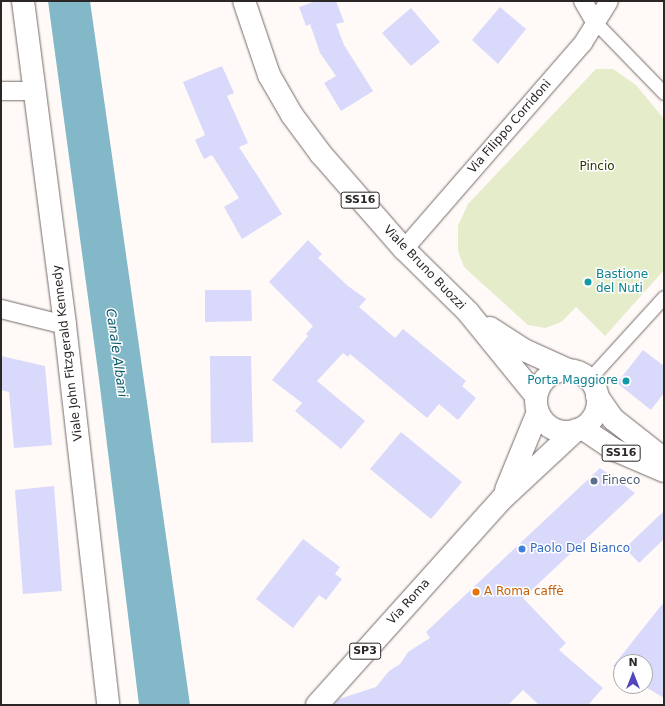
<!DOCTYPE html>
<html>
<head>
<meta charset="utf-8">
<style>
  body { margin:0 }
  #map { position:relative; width:665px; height:706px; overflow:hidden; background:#fff9f7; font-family:"DejaVu Sans",sans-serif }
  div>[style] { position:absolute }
  .green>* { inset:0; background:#e4ecc9 }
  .water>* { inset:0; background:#82b8c7 }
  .building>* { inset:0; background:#d9d9fc }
  .roads { filter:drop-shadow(0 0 1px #746b68) drop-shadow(0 0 1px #746b68) }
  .pedestrian>* { height:13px; margin:-6.5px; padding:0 6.5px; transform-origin:6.5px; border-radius:6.5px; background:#fff }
  .minor>* { height:18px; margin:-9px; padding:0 9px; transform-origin:9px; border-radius:9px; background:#fff }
  .tertiary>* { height:22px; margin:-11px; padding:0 11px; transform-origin:11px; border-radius:11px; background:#fff }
  .primary>* { height:22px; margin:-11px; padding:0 11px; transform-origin:11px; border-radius:11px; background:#fff }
  .primary>.ring { margin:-11px; padding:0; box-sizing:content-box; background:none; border:22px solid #fff; border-radius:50% }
  .dots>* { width:11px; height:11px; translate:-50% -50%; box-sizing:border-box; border:2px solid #fff; border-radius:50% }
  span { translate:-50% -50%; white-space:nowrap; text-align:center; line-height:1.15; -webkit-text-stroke:3px #fff; paint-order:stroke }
  .shield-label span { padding:1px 3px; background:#fff; border:1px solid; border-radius:3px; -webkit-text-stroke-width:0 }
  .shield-label { font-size:11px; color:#2b2726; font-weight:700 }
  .street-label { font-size:12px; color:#2b2726 }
  .park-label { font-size:12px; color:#2d3500 }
  .culture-label { font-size:12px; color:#0d838f }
  .left { translate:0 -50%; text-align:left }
  .right { translate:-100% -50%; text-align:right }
  .service-label { font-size:12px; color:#4e5e75 }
  .shop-label { font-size:12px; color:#366cbe }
  .food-label { font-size:12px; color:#c56008 }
  .water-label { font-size:13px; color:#095767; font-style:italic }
  .frame { position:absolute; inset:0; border:2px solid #2b2726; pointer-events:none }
  .north { position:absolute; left:613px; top:654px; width:40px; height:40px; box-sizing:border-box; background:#fff; border:1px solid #aaa9a8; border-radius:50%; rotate:0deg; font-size:11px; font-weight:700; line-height:16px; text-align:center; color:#2b2726 }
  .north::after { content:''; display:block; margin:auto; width:14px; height:18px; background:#5146bd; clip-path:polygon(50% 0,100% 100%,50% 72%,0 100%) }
</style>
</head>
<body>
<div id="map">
  <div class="green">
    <i style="clip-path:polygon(596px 69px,613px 69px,636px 85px,664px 119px,664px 270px,605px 336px,576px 307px,561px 322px,545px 328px,528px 325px,464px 267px,458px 251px,458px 226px,468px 204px)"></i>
  </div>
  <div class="water">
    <i style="clip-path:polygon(48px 1px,90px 1px,190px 705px,139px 705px,99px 379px)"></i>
  </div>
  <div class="building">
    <i style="clip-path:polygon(316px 1px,336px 1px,344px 22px,336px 24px,344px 45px,373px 91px,341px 111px,324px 83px,336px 76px,320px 53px,310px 24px,306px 26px,299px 7px)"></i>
    <i style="clip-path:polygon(500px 7px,526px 29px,498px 64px,472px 40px)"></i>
    <i style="clip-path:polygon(411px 8px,440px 42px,411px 66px,382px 33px)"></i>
    <i style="clip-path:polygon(222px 66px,234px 93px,227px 96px,248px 143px,239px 147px,282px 214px,242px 239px,224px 207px,239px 198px,212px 155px,204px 159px,195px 140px,205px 135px,183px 82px)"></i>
    <i style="clip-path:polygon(308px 240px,322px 254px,318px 258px,348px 286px,366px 299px,359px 307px,395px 338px,403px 329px,466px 381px,462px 386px,476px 398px,458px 420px,439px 404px,427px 418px,350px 354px,348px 357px,343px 353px,317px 381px,365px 421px,341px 449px,295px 411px,302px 403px,272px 380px,308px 336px,306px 334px,313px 326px,269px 282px)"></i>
    <i style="clip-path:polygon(205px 290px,251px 290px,252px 321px,205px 322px)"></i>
    <i style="clip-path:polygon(643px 350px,664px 366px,664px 393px,651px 410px,617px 383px)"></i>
    <i style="clip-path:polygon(1px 356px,45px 366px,52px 445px,14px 448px,9px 392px,1px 390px)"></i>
    <i style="clip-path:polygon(210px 356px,251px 356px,253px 442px,211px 443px)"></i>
    <i style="clip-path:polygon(401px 432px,462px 482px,431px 519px,370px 469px)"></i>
    <i style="clip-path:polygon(600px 468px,635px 493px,523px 598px,566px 643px,559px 650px,603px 688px,588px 705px,539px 705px,523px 690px,508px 705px,334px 705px,339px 699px,376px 687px,389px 671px,400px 664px,408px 652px,430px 638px,426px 632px)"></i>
    <i style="clip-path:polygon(54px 486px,62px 591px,23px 594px,15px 490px)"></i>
    <i style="clip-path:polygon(664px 511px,664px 539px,639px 563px,625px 548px)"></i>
    <i style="clip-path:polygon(303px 539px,340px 567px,335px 574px,342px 579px,326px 600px,319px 595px,293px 628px,256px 599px)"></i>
    <i style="clip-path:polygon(664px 602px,664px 698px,644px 686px,645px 662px,621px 662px,621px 671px,613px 666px)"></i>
  </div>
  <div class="roads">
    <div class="pedestrian">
      <i style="left:595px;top:22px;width:99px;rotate:45.8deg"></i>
      <i style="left:589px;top:379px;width:111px;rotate:-47.6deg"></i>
    </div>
    <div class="minor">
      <i style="left:583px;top:1px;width:24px;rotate:60deg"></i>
      <i style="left:1px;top:91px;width:34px"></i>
      <i style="left:404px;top:249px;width:273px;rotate:-49deg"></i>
      <i style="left:583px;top:43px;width:49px;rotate:-58.2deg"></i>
      <i style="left:1px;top:309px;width:66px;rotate:14deg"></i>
    </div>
    <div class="tertiary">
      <i style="left:23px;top:1px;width:327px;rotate:82.6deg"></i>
      <i style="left:65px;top:325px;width:382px;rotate:83.5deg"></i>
    </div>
    <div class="primary">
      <i style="left:244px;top:1px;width:78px;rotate:71.3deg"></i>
      <i style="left:269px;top:75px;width:46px;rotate:60.1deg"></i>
      <i style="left:292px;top:115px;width:49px;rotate:53.4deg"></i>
      <i style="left:321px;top:154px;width:126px;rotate:48.9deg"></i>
      <i style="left:404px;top:249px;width:90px;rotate:44.5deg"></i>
      <i style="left:468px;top:312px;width:108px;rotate:51deg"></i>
      <i style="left:490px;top:328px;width:40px;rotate:32.9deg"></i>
      <i style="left:524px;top:350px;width:48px;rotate:24.4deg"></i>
      <i class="ring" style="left:536px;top:370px;width:40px;height:40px"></i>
      <i style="left:597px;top:396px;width:28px;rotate:55deg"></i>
      <i style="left:613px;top:419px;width:65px;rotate:38.1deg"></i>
      <i style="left:582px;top:428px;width:40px;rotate:34deg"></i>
      <i style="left:615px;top:450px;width:53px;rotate:23.2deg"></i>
      <i style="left:506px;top:490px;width:84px;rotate:-67.7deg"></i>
      <i style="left:317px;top:705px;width:277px;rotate:-48.1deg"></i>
      <i style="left:502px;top:499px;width:101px;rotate:-43deg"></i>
    </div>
  </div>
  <div class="dots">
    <i style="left:588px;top:282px;background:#0f9aa8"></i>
    <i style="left:626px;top:381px;background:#0f9aa8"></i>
    <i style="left:594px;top:481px;background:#5c6f8a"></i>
    <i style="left:522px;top:549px;background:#3f7fe0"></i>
    <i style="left:476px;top:592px;background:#e8710a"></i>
  </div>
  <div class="shield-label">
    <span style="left:360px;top:200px">SS16</span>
    <span style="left:621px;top:453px">SS16</span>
    <span style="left:365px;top:651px">SP3</span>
  </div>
  <div class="street-label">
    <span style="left:510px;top:127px;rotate:-49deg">Via Filippo Corridoni</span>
    <span style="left:424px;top:268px;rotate:46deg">Viale Bruno Buozzi</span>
    <span style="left:68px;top:353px;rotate:-97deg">Viale John Fitzgerald Kennedy</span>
    <span style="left:409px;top:602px;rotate:-48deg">Via Roma</span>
  </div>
  <div class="park-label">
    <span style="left:597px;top:167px">Pincio</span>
  </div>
  <div class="culture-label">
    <span class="left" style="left:596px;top:282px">Bastione<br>del Nuti</span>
    <span class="right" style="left:618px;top:381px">Porta Maggiore</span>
  </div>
  <div class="service-label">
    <span class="left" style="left:602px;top:481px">Fineco</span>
  </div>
  <div class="shop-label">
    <span class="left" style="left:530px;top:549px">Paolo Del Bianco</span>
  </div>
  <div class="food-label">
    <span class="left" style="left:484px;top:592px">A Roma caffè</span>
  </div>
  <div class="water-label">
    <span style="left:116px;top:353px;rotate:82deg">Canale Albani</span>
  </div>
  <div class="frame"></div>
  <div class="north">N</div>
</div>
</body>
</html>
